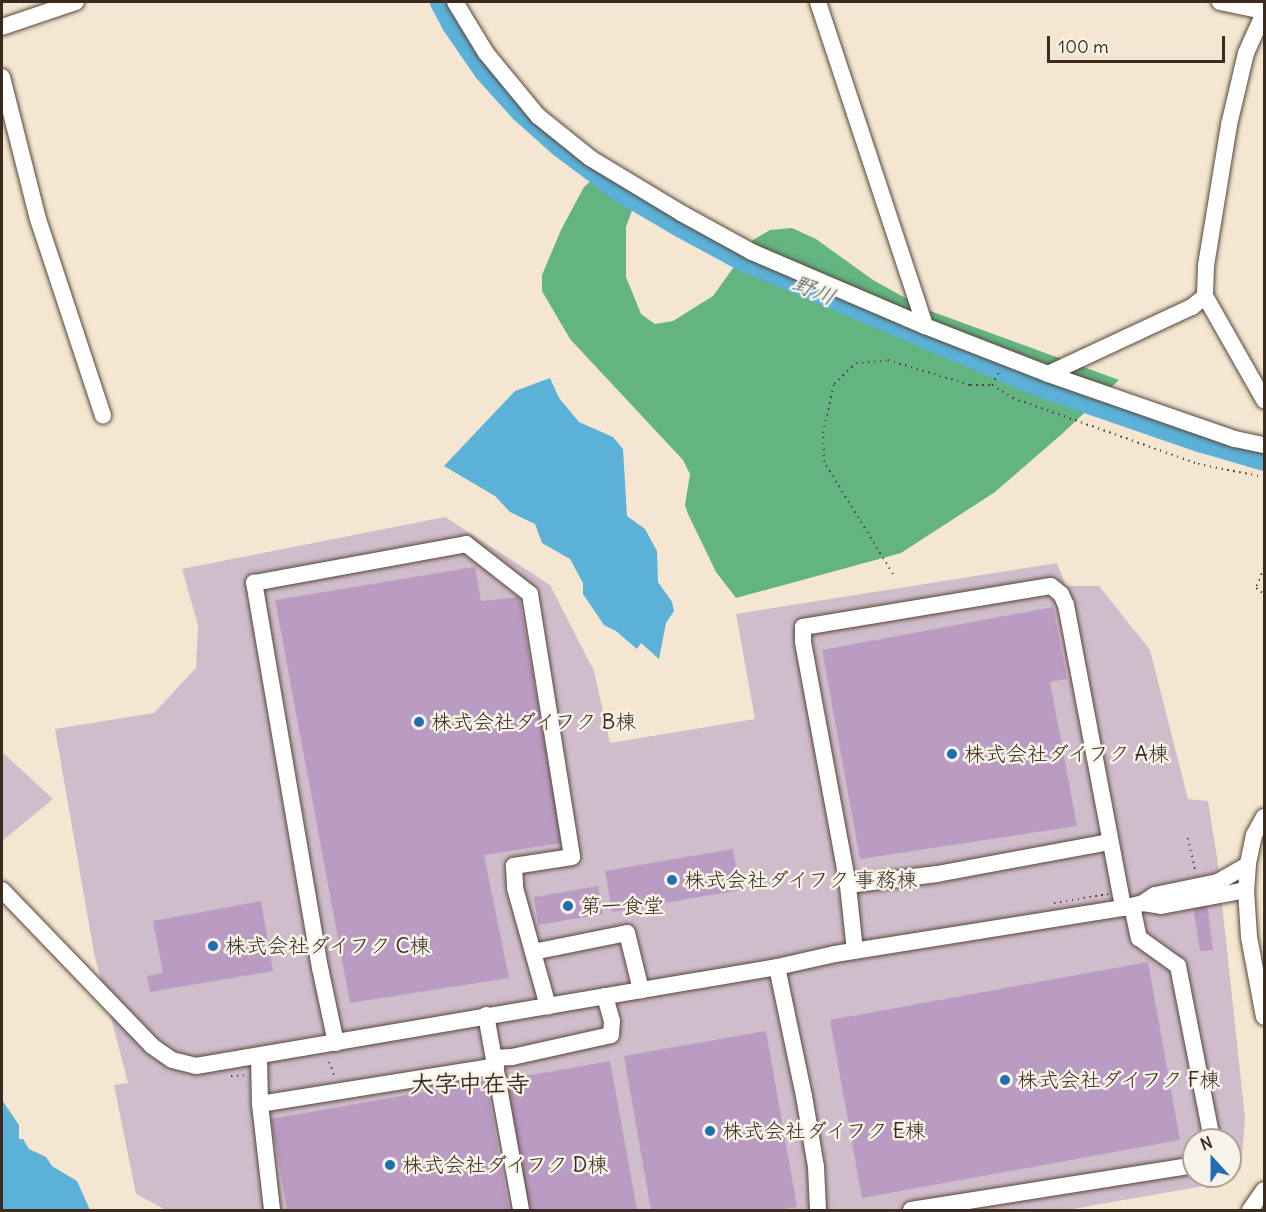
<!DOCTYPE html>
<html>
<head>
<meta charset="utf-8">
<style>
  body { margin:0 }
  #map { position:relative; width:1266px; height:1212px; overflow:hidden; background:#f4e6d0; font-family:Delius,"Klee One",sans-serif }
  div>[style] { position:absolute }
  .industrial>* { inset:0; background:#d0bdcc }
  .forest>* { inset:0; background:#63b480 }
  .water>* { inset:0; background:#5cb1d8 }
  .river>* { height:21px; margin:-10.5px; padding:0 10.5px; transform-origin:10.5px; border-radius:10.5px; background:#5cb1d8 }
  .building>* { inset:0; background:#ba9bc1 }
  .path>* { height:2px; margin-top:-1px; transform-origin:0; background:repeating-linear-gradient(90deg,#574639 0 1.5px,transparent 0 6px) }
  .roads { filter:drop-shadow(0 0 2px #574639) drop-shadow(0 0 2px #574639) }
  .minor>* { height:16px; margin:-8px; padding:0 8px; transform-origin:8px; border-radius:8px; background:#fff }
  .dots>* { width:16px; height:16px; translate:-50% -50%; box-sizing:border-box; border:3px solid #f7f3e8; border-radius:50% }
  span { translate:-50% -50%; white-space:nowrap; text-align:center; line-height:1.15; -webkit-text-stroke:5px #f7f3e8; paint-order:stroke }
  .poi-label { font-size:21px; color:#3b2a1e }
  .left { translate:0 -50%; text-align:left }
  .water-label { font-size:22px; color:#47595f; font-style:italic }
  .quarter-label { font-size:24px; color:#3b2a1e; font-weight:700 }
  .frame { position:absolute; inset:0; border:3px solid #3b2a1e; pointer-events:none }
  .north { position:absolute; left:1182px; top:1128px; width:60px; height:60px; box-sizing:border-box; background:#f7f3e8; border:2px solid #aca397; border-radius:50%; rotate:339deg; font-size:16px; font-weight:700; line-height:24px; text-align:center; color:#3b2a1e }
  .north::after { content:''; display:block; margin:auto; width:21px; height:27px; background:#1f6fb2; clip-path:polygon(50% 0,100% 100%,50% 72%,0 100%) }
  .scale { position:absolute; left:1047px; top:36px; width:178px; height:27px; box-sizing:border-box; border:3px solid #3b2a1e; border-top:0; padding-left:8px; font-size:18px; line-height:21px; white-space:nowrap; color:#3b2a1e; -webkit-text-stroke:4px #f7f3e8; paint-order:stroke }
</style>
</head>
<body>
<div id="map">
  <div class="industrial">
    <i style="clip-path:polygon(evenodd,445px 517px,550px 585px,594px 671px,610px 743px,755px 719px,736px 614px,1057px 563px,1066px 586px,1099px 586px,1150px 650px,1188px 799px,1208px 801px,1217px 857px,1245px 1118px,1241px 1169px,1226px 1182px,1067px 1210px,166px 1210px,136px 1194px,114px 1085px,128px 1083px,94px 953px,55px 729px,154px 713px,196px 668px,198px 625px,182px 569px,445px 517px,1194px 1140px,1230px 1140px,1230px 1176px,1194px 1176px,1194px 1140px)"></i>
    <i style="clip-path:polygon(2px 752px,53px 799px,2px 841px)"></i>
  </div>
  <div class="forest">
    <i style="clip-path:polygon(606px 168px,638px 194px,626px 227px,626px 277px,641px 314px,655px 324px,673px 321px,713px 296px,753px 240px,770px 230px,792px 228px,816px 239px,873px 280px,925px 309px,1119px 380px,1063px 433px,995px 492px,901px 553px,736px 598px,716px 572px,688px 514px,685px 505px,690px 474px,683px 460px,570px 339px,542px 291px,542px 275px,561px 230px,584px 187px)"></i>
  </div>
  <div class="water">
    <i style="clip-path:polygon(550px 378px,559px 398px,579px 422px,613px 437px,623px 449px,627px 516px,645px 529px,657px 551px,658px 582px,672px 602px,674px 611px,666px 623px,659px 659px,641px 643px,637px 649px,616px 631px,604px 625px,583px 594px,583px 583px,570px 559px,542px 543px,535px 524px,510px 512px,495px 496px,444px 466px,515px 391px)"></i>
    <i style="clip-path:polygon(2px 1100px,19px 1125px,19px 1139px,23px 1139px,29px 1149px,46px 1157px,52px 1166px,77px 1181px,90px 1210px,2px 1210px)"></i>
  </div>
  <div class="river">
    <i style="left:440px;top:2px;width:24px;rotate:62deg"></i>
    <i style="left:451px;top:23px;width:58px;rotate:55.5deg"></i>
    <i style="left:484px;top:71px;width:54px;rotate:48deg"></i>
    <i style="left:520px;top:111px;width:51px;rotate:41.8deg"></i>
    <i style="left:558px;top:145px;width:79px;rotate:36.7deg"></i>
    <i style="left:621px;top:192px;width:69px;rotate:30.3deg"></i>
    <i style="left:681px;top:227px;width:67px;rotate:28.5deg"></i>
    <i style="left:740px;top:259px;width:325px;rotate:23deg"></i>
    <i style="left:1039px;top:386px;width:172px;rotate:19deg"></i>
    <i style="left:1202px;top:442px;width:65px;rotate:16.2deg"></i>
  </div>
  <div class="building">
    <i style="clip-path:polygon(475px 567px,481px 601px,519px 597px,562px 843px,484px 855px,509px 978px,350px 1003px,275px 600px)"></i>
    <i style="clip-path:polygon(1053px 607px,1067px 679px,1050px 682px,1077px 826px,860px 859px,822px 650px)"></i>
    <i style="clip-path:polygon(733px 849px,740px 890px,612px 912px,605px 871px)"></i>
    <i style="clip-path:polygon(598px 886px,603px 914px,538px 925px,534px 897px)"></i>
    <i style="clip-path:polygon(261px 901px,273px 971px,150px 992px,147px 976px,163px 973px,153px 921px)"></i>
    <i style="clip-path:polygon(1207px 904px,1213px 950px,1200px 951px,1193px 907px)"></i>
    <i style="clip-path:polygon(1148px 962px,1180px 1140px,862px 1198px,830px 1020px)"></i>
    <i style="clip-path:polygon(766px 1031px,797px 1207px,777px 1210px,651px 1210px,624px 1056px)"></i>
    <i style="clip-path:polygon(610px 1061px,637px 1210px,527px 1210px,503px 1080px)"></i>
    <i style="clip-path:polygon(486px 1081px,509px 1210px,287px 1210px,271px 1119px)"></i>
  </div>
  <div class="path">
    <i style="left:992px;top:385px;width:18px;rotate:-63deg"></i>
    <i style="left:1264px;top:568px;width:22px;rotate:112deg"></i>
    <i style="left:1256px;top:588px;width:10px;rotate:37deg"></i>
    <i style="left:893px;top:574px;width:132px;rotate:-121.6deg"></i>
    <i style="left:824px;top:462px;width:29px;rotate:-92deg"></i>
    <i style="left:823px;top:433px;width:50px;rotate:-77.3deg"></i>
    <i style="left:834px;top:384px;width:30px;rotate:-44deg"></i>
    <i style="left:856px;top:363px;width:32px;rotate:-5deg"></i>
    <i style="left:888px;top:360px;width:86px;rotate:17deg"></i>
    <i style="left:970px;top:385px;width:22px"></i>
    <i style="left:992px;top:385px;width:25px;rotate:32deg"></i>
    <i style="left:1013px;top:398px;width:196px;rotate:19.6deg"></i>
    <i style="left:1198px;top:464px;width:67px;rotate:11.1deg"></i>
    <i style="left:1188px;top:838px;width:35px;rotate:78deg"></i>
    <i style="left:1054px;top:903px;width:55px;rotate:-9.5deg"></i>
    <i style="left:329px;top:1062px;width:17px;rotate:69deg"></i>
    <i style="left:231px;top:1076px;width:15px;rotate:-4deg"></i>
  </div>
  <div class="roads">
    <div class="minor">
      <i style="left:455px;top:2px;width:60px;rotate:58.7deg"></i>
      <i style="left:486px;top:53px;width:82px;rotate:50.5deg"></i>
      <i style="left:538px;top:116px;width:67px;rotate:38.9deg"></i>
      <i style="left:590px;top:158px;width:106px;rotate:31.1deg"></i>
      <i style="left:681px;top:213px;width:81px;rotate:28.8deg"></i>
      <i style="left:752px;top:252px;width:188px;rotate:23.2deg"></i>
      <i style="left:925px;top:326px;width:132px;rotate:21.3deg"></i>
      <i style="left:1048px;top:374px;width:198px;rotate:19.2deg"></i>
      <i style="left:1235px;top:439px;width:30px;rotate:12deg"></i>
      <i style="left:818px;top:2px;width:341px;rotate:71.7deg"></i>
      <i style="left:1220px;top:2px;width:45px;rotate:11.6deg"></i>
      <i style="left:1264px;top:13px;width:44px;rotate:114.2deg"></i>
      <i style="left:1246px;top:53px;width:74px;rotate:103.3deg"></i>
      <i style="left:1229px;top:125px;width:143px;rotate:99.3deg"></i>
      <i style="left:1206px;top:266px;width:30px;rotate:92deg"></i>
      <i style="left:1205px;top:296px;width:120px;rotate:60.4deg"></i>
      <i style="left:2px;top:27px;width:78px;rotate:-18.7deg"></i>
      <i style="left:2px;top:77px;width:146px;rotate:75.8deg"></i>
      <i style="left:38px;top:219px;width:207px;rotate:71.7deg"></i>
      <i style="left:1048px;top:374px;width:159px;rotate:-25deg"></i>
      <i style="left:1192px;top:307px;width:17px;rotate:-40deg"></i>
      <i style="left:1264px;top:817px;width:21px;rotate:119deg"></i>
      <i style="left:1254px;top:835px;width:30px;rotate:102deg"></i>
      <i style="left:1248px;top:864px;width:26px;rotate:94deg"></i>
      <i style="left:1246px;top:890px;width:47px;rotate:86.3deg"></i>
      <i style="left:1249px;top:937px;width:81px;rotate:79.4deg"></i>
      <i style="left:848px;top:885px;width:90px;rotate:-7deg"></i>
      <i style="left:937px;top:874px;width:176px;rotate:-10.5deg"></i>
      <i style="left:2px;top:890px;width:216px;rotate:46.1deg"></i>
      <i style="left:152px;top:1046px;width:24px;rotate:35deg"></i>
      <i style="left:172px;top:1060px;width:25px;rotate:14deg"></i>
      <i style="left:196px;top:1066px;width:589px;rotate:-9.67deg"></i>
      <i style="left:777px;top:967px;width:59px;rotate:-12.6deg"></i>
      <i style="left:835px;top:954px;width:292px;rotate:-9.1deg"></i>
      <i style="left:1123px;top:908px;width:21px;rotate:-14deg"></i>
      <i style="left:1143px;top:903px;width:14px;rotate:-34deg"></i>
      <i style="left:1155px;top:895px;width:64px;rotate:-11.7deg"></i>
      <i style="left:1218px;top:882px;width:34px;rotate:-30deg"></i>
      <i style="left:1143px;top:903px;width:18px;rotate:9deg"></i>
      <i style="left:1161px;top:906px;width:86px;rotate:-10.7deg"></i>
      <i style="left:1132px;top:906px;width:33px;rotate:78deg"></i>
      <i style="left:1139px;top:938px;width:48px;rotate:35.7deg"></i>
      <i style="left:1178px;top:966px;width:177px;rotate:78.9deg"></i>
      <i style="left:855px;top:951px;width:66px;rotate:-96.1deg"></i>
      <i style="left:848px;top:885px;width:247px;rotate:-100.5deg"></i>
      <i style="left:803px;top:642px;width:15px;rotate:-90deg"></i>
      <i style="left:803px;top:627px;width:251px;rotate:-9.4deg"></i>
      <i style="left:1051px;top:586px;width:13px;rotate:39deg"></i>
      <i style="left:1061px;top:594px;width:12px;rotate:66deg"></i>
      <i style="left:1066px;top:605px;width:308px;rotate:79.3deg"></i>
      <i style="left:533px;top:952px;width:96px;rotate:-11.4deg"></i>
      <i style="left:627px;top:933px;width:59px;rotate:76.2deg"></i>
      <i style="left:777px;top:967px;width:132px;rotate:78.2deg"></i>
      <i style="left:804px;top:1096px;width:72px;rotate:80.4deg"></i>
      <i style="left:816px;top:1167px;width:43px;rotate:87.3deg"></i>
      <i style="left:486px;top:1015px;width:198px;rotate:79.8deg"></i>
      <i style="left:336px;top:1043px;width:77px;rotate:-102deg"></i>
      <i style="left:320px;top:968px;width:391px;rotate:-99.7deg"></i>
      <i style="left:254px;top:583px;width:216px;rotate:-10.4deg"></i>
      <i style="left:466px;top:544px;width:81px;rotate:38deg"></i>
      <i style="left:530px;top:594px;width:266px;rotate:80.9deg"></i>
      <i style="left:572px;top:857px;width:59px;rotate:171.2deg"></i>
      <i style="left:514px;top:866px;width:22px;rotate:87deg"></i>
      <i style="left:515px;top:888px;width:123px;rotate:74.4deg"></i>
      <i style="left:259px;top:1057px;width:47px;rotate:88.8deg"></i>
      <i style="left:260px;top:1104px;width:107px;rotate:83.5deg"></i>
      <i style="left:494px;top:1058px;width:18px;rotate:-3deg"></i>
      <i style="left:512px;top:1057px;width:101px;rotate:-12.5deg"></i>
      <i style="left:611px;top:1035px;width:14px;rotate:-86deg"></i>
      <i style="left:612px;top:1021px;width:26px;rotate:-106deg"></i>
      <i style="left:260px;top:1104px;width:239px;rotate:-9.1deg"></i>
      <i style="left:911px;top:1210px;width:287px;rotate:-9deg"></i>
      <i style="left:1250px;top:1210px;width:24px;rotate:-55deg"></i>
    </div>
  </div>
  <div class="dots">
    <i style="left:419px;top:722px;background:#1f6fb2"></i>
    <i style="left:952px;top:754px;background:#1f6fb2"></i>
    <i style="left:672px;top:880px;background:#1f6fb2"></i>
    <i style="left:568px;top:906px;background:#1f6fb2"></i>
    <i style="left:213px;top:946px;background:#1f6fb2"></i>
    <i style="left:1005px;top:1080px;background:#1f6fb2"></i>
    <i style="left:710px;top:1131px;background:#1f6fb2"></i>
    <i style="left:390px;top:1165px;background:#1f6fb2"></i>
  </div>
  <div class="poi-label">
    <span class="left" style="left:431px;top:722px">株式会社ダイフク B棟</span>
    <span class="left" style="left:964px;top:754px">株式会社ダイフク A棟</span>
    <span class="left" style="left:684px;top:880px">株式会社ダイフク 事務棟</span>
    <span class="left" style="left:580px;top:906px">第一食堂</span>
    <span class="left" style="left:225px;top:946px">株式会社ダイフク C棟</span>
    <span class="left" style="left:1017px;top:1080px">株式会社ダイフク F棟</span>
    <span class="left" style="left:722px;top:1131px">株式会社ダイフク E棟</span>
    <span class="left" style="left:402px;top:1165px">株式会社ダイフク D棟</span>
  </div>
  <div class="water-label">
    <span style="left:814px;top:290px;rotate:23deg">野川</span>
  </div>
  <div class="quarter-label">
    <span style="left:470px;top:1084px">大字中在寺</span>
  </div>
  <div class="frame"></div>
  <div class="north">N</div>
  <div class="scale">100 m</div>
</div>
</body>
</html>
